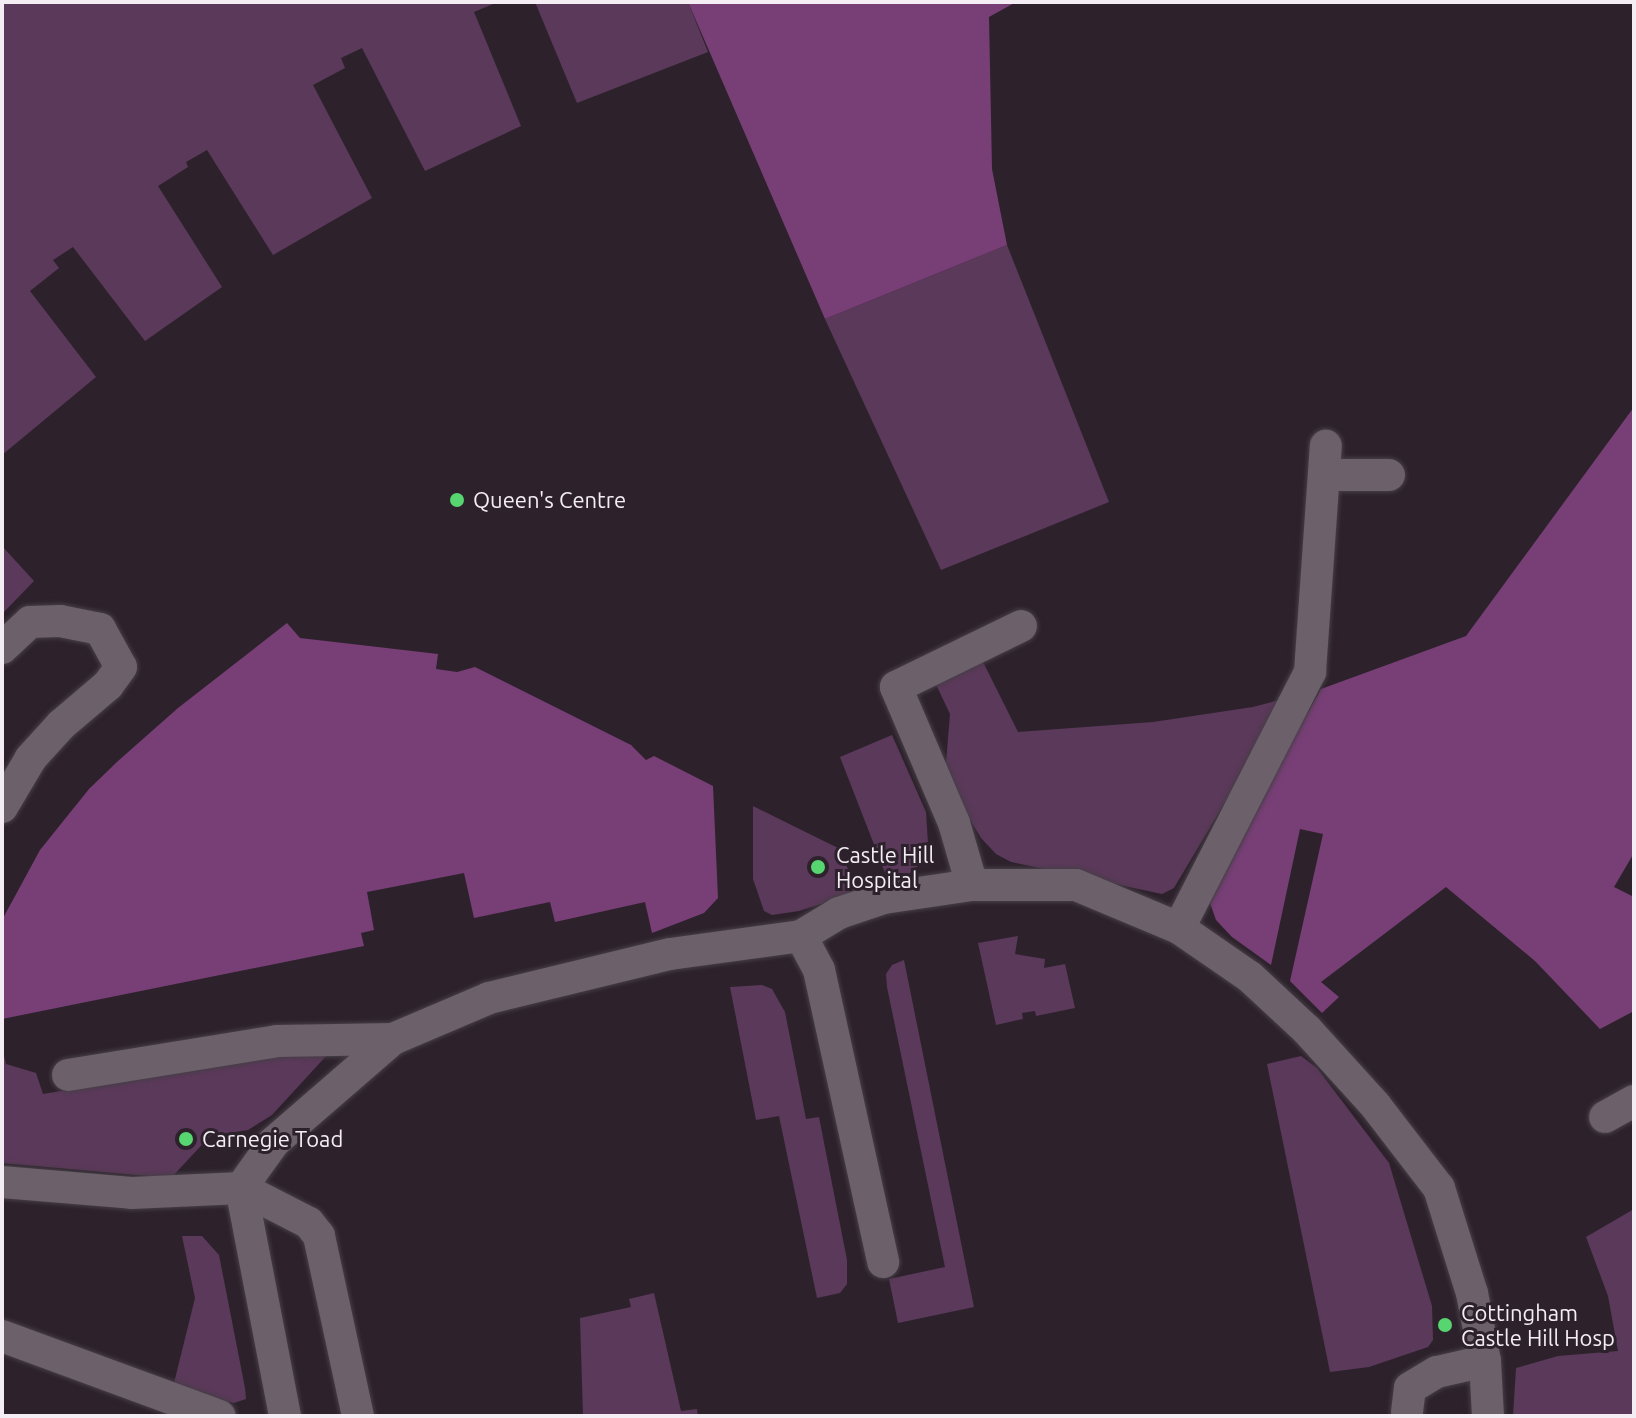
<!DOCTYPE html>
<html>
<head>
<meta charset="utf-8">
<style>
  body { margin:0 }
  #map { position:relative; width:1636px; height:1418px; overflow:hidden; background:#2d222c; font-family:Ubuntu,sans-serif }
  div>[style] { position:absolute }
  .green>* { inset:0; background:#5b395a }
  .forest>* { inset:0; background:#773f76 }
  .roads { filter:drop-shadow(0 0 2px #463e46) drop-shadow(0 0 2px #463e46) }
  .minor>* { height:32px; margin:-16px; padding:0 16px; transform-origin:16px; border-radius:16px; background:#6c606b }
  .dots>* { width:22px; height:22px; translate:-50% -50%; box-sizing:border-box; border:4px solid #2d222c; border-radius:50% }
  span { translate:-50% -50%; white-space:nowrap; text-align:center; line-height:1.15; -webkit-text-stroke:6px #2d222c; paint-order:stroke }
  .poi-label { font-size:22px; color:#f4edf4 }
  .left { translate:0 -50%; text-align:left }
  .frame { position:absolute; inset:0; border:4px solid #f4edf4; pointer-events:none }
</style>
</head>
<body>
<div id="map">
  <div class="green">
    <i style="clip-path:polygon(2px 2px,498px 2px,474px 12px,521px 126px,425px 171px,362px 48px,341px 58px,345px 68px,313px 85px,372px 198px,273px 255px,207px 150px,186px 162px,188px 167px,158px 186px,222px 287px,145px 341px,73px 247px,53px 260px,59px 268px,30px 291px,96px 377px,2px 455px)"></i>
    <i style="clip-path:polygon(535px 2px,688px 2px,708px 52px,577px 103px)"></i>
    <i style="clip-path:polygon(1007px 245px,1109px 502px,941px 570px,825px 319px)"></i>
    <i style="clip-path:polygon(2px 546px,34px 581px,2px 614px)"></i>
    <i style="clip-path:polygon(979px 654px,1018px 732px,1153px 722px,1253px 707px,1287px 698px,1174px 888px,1162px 894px,1011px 862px,996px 854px,981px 838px,969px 818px,946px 763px,950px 714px,933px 678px)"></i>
    <i style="clip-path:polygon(892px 735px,926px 812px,928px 844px,917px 867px,904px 878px,889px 883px,840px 757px)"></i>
    <i style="clip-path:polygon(753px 806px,838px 848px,859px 892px,799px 911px,772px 915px,764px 911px,753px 879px)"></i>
    <i style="clip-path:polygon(1018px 936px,1015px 954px,1045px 959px,1044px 968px,1065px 964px,1075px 1008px,1036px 1016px,1035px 1011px,1022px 1013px,1023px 1019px,996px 1025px,978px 943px)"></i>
    <i style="clip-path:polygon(904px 960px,974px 1307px,898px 1323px,889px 1279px,945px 1267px,887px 987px,886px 974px,892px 965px)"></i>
    <i style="clip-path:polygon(762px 985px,772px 989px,785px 1012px,806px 1119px,819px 1117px,847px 1260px,847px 1284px,840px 1293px,817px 1298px,779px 1116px,756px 1120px,730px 987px)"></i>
    <i style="clip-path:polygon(2px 1048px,6px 1064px,36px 1073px,43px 1094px,274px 1055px,327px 1055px,272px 1115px,248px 1130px,210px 1136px,171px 1178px,2px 1163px)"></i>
    <i style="clip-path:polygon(1301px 1056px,1317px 1068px,1389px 1163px,1432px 1306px,1433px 1340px,1428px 1347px,1369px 1367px,1330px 1372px,1267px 1064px)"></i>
    <i style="clip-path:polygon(1634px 1209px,1634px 1416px,1513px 1416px,1516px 1368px,1558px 1356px,1618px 1351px,1608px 1296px,1586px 1237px)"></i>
    <i style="clip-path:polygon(182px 1236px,202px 1236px,219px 1255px,245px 1388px,246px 1399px,234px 1403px,173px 1387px,195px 1298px)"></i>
    <i style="clip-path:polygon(654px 1293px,681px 1411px,697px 1409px,698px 1416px,583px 1416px,580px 1318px,631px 1307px,629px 1299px)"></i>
  </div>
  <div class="forest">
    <i style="clip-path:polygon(688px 2px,1016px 2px,989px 17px,992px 169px,1007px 245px,825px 319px)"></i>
    <i style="clip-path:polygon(1634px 407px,1634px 853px,1614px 887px,1634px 897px,1634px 1011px,1600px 1029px,1535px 961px,1446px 887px,1321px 982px,1339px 997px,1322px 1013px,1290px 981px,1323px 834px,1300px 829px,1271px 965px,1232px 937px,1216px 920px,1210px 903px,1281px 760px,1321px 689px,1466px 636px)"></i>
    <i style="clip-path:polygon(287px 623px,300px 638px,438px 654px,436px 669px,457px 672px,475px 667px,631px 745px,646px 760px,654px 756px,713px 786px,718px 898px,704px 913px,652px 933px,645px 902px,555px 922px,550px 902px,474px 918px,464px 873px,367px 892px,374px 930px,361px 933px,364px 946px,2px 1019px,2px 920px,40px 850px,89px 789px,118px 761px,178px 708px)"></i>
  </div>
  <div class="roads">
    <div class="minor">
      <i style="left:1326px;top:475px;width:63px"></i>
      <i style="left:2px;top:648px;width:38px;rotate:-43deg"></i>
      <i style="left:30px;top:622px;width:30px;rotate:-2deg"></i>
      <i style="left:60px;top:621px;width:41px;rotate:11.3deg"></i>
      <i style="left:100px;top:629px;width:43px;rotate:61.1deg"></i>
      <i style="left:121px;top:667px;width:22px;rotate:126deg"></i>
      <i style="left:108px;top:685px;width:62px;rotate:139.6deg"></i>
      <i style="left:61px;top:725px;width:45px;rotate:132.3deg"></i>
      <i style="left:31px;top:758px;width:57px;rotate:120.6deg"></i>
      <i style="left:972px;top:885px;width:65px;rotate:-106.2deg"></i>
      <i style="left:954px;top:823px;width:148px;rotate:-113.1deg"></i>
      <i style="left:896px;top:687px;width:139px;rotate:-26deg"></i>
      <i style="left:1179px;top:928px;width:288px;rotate:-62.9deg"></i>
      <i style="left:1310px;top:672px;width:227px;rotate:-86deg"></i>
      <i style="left:801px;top:936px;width:38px;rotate:62deg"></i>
      <i style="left:819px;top:970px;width:299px;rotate:77.6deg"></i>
      <i style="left:68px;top:1075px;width:212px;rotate:-9.2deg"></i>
      <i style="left:277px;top:1041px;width:116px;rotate:-1deg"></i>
      <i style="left:393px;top:1039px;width:104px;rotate:-23.1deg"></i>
      <i style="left:489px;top:998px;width:186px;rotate:-13.7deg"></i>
      <i style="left:670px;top:954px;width:132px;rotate:-7.8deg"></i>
      <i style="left:801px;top:936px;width:44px;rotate:-31.2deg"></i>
      <i style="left:839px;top:913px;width:47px;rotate:-18.4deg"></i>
      <i style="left:884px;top:898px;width:89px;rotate:-8.4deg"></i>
      <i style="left:972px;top:885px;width:104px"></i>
      <i style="left:1076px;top:885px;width:112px;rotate:22.7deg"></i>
      <i style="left:1179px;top:928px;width:86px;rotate:34.6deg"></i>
      <i style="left:1250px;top:977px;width:78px;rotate:42.9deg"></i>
      <i style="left:1307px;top:1030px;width:101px;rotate:47.8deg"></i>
      <i style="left:1375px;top:1105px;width:105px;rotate:52.4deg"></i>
      <i style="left:1439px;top:1188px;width:110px;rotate:72.6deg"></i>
      <i style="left:1472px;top:1293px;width:69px;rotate:79.2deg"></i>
      <i style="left:1485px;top:1361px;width:55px;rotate:86.9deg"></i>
      <i style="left:1605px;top:1117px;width:33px;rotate:-29deg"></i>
      <i style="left:2px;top:1182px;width:130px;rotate:4.8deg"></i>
      <i style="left:132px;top:1193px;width:109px;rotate:-2.6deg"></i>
      <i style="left:241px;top:1188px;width:76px;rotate:27.2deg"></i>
      <i style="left:309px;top:1223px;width:16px;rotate:52deg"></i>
      <i style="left:319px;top:1236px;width:184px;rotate:77.8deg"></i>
      <i style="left:2px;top:1336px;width:232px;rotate:20.2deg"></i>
      <i style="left:1407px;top:1412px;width:24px;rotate:-83deg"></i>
      <i style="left:1410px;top:1388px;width:31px;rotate:-31deg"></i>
      <i style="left:1437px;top:1372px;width:49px;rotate:-12.9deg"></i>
      <i style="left:285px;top:1416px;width:232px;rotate:-100.9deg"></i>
      <i style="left:241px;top:1188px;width:57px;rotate:-54.3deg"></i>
      <i style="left:274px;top:1142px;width:157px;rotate:-40.9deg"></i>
    </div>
  </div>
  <div class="dots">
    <i style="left:457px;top:500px;background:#57d570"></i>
    <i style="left:818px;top:867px;background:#57d570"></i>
    <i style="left:186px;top:1139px;background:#57d570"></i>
    <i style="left:1445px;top:1325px;background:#57d570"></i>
  </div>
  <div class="poi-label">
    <span class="left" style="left:473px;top:500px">Queen's Centre</span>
    <span class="left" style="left:836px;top:867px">Castle Hill<br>Hospital</span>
    <span class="left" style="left:202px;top:1139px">Carnegie Toad</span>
    <span class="left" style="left:1461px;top:1325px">Cottingham<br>Castle Hill Hosp</span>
  </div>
  <div class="frame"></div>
</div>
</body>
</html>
